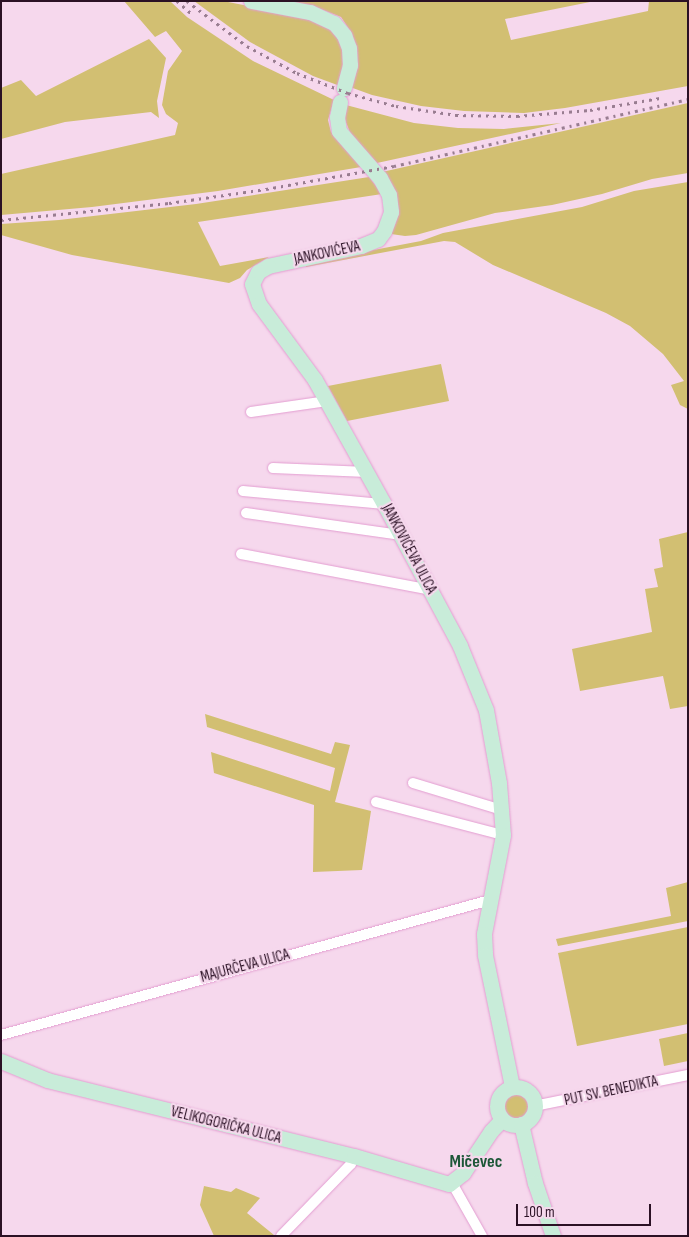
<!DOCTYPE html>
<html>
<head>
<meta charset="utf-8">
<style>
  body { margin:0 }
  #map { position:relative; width:689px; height:1237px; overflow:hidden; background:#f6d8ed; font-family:"Sofia Sans Condensed",sans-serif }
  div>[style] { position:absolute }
  .green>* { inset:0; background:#d2bf72 }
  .round { border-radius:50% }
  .roads { filter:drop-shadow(0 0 1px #e39dd1) drop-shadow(0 0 1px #e39dd1) }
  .street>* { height:10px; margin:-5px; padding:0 5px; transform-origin:5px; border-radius:5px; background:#fff }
  .secondary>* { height:15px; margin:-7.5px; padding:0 7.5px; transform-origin:7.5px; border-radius:7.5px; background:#c8ecd9 }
  .secondary>.ring { margin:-7.5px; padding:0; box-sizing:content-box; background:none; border:15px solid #c8ecd9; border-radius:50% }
  .rail>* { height:2.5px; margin-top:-1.25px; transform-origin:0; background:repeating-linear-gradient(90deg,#997d91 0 2.5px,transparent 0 7.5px) }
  span { translate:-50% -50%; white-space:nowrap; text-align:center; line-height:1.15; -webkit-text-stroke:4.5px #f6d8ed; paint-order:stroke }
  .street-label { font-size:15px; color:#2b1125 }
  .quarter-label { font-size:18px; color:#1c5637; font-weight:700 }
  .frame { position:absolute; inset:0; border:2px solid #2b1125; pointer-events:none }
  .scale { position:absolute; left:516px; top:1204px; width:135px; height:22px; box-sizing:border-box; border:2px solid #2b1125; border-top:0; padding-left:6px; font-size:15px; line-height:18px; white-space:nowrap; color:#2b1125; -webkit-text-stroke:4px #f6d8ed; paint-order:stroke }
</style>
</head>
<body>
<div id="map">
  <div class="green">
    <i style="clip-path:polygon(124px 1px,170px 1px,187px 17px,253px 61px,334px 100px,328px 120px,331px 132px,361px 167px,218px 191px,92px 207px,1px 215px,1px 174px,175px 135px,178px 123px,166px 114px,162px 105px,168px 71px,182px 51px,166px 31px,155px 37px)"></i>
    <i style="clip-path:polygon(194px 1px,223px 1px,318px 20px,338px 35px,344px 57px,340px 86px,313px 76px,250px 42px)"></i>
    <i style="clip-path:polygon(277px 1px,595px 1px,505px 19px,511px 40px,648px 11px,649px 1px,688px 1px,688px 86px,565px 108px,524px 113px,464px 111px,421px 106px,372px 95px,350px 87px,355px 72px,357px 52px,351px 32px,341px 17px,313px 6px)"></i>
    <i style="clip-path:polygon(149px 39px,166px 58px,157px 101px,159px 118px,151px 112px,65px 122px,1px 139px,1px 88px,21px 80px,36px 96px)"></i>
    <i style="clip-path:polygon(688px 103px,688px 173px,652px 179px,602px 194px,552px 205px,495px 213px,416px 235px,405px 236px,391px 234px,396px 218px,382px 172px)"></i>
    <i style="clip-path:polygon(346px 105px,414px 123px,458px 128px,504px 129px,561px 123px,377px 163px,351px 135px,344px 117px)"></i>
    <i style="clip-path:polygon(369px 177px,382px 194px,198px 222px,220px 266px,269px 257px,247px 270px,240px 278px,229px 283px,72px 255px,1px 235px,1px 224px,59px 220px,196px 204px)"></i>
    <i style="clip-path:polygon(688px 182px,688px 409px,680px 405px,671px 385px,684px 381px,663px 354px,630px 326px,606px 313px,493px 265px,455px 242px,444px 241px,306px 267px,305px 263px,421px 241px,443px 233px,582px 207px,634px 191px)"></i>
    <i style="clip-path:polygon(441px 364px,449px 401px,347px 421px,328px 386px)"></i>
    <i style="clip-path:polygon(688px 532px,688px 706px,670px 709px,663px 676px,580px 691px,572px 649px,652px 632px,645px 589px,658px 587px,654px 569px,663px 567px,659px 539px)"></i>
    <i style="clip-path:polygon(205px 714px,331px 754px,335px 742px,350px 745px,335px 802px,371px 811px,362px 870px,313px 872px,314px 805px,214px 773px,211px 752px,330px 791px,335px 768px,207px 727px)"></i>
    <i style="clip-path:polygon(688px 882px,688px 921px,558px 946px,556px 939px,671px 916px,666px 888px)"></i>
    <i style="clip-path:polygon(688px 927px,688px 1024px,577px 1046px,558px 953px)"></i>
    <i style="clip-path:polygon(688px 1033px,688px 1061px,664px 1066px,659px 1039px)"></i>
    <i class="round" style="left:502px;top:1094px;width:26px;height:26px"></i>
    <i style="clip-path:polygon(204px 1186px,231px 1192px,236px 1188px,260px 1198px,247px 1213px,274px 1235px,214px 1236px,200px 1205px)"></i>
  </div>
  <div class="roads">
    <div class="street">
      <i style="left:251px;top:412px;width:77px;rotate:-8.2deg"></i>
      <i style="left:273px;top:468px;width:94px;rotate:2.4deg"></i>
      <i style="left:243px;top:491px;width:142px;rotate:5.3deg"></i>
      <i style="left:246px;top:513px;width:157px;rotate:8.1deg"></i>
      <i style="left:241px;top:554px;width:193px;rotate:10.7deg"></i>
      <i style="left:413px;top:783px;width:93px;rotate:16.9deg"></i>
      <i style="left:376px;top:802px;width:131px;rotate:14.6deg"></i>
      <i style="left:1px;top:1035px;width:507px;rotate:-15.43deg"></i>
      <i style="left:534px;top:1106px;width:157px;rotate:-11.4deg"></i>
      <i style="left:452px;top:1183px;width:61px;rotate:60.5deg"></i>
      <i style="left:281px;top:1236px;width:100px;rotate:-45.8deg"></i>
      <i style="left:351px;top:1164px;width:9px;rotate:-69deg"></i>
    </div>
    <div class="secondary">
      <i style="left:251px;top:1px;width:60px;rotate:10.6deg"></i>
      <i style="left:310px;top:12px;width:26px;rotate:25deg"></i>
      <i style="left:334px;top:23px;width:16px;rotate:50deg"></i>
      <i style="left:344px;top:35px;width:14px;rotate:69deg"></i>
      <i style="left:349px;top:48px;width:17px;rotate:87deg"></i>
      <i style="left:350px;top:65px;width:24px;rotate:105deg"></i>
      <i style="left:340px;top:102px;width:15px;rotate:101deg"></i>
      <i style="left:337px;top:117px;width:14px;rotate:82deg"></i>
      <i style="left:339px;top:131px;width:62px;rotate:48.9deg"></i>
      <i style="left:380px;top:178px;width:19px;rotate:62deg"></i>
      <i style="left:389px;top:195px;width:17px;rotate:83deg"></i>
      <i style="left:391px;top:212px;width:20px;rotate:110deg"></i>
      <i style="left:384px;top:231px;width:10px;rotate:127deg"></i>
      <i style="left:378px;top:239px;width:18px;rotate:158deg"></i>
      <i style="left:361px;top:246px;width:95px;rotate:167.9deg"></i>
      <i style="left:268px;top:266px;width:12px;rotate:149deg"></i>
      <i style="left:258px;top:272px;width:13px;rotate:117deg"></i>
      <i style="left:252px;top:284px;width:21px;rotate:71deg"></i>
      <i style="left:259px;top:304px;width:94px;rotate:53.6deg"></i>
      <i style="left:315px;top:380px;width:142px;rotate:60.9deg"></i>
      <i style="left:384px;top:504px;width:161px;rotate:61.8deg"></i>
      <i style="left:460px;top:646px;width:69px;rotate:67.9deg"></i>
      <i style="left:486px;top:710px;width:74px;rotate:79.9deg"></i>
      <i style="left:499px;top:783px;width:52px;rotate:85.6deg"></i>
      <i style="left:503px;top:835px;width:101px;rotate:100.9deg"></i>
      <i style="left:484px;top:934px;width:21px;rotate:87deg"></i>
      <i style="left:485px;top:955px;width:135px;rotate:78.4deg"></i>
      <i style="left:1px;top:1061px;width:50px;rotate:22.4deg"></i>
      <i style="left:47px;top:1080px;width:316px;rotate:13.9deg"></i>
      <i style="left:354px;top:1156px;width:99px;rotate:16.4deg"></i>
      <i style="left:449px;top:1184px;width:18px;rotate:-38deg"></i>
      <i style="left:463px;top:1173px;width:50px;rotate:-56.3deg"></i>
      <i style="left:491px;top:1131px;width:16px;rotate:-47deg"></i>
      <i class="ring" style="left:497px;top:1087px;width:23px;height:23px"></i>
      <i style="left:521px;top:1124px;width:61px;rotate:76.7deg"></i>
      <i style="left:535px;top:1183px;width:56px;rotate:71.2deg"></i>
    </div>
  </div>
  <div class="rail">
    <i style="left:177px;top:1px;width:18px;rotate:41deg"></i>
    <i style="left:187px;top:1px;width:75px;rotate:36.9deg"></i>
    <i style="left:247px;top:46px;width:57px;rotate:28.4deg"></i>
    <i style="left:297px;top:73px;width:55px;rotate:21.4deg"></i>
    <i style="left:348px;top:93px;width:50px;rotate:15.2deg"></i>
    <i style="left:396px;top:106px;width:61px;rotate:8.5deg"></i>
    <i style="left:456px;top:115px;width:61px;rotate:0.9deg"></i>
    <i style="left:517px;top:116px;width:73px;rotate:-4.7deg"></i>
    <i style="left:590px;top:110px;width:71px;rotate:-9.7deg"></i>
    <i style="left:1px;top:220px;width:169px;rotate:-5.8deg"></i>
    <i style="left:169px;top:203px;width:98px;rotate:-8.2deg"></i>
    <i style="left:266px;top:189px;width:130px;rotate:-10.2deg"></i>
    <i style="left:394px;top:166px;width:302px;rotate:-12.8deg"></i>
  </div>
  <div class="street-label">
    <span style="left:327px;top:253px;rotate:-12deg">JANKOVIĆEVA</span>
    <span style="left:409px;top:549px;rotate:62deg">JANKOVIĆEVA ULICA</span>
    <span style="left:245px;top:966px;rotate:-15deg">MAJURČEVA ULICA</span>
    <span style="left:611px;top:1091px;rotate:-12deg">PUT SV. BENEDIKTA</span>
    <span style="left:226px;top:1125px;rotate:14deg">VELIKOGORIČKA ULICA</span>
  </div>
  <div class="quarter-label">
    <span style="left:476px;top:1162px">Mičevec</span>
  </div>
  <div class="frame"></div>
  <div class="scale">100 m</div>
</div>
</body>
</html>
